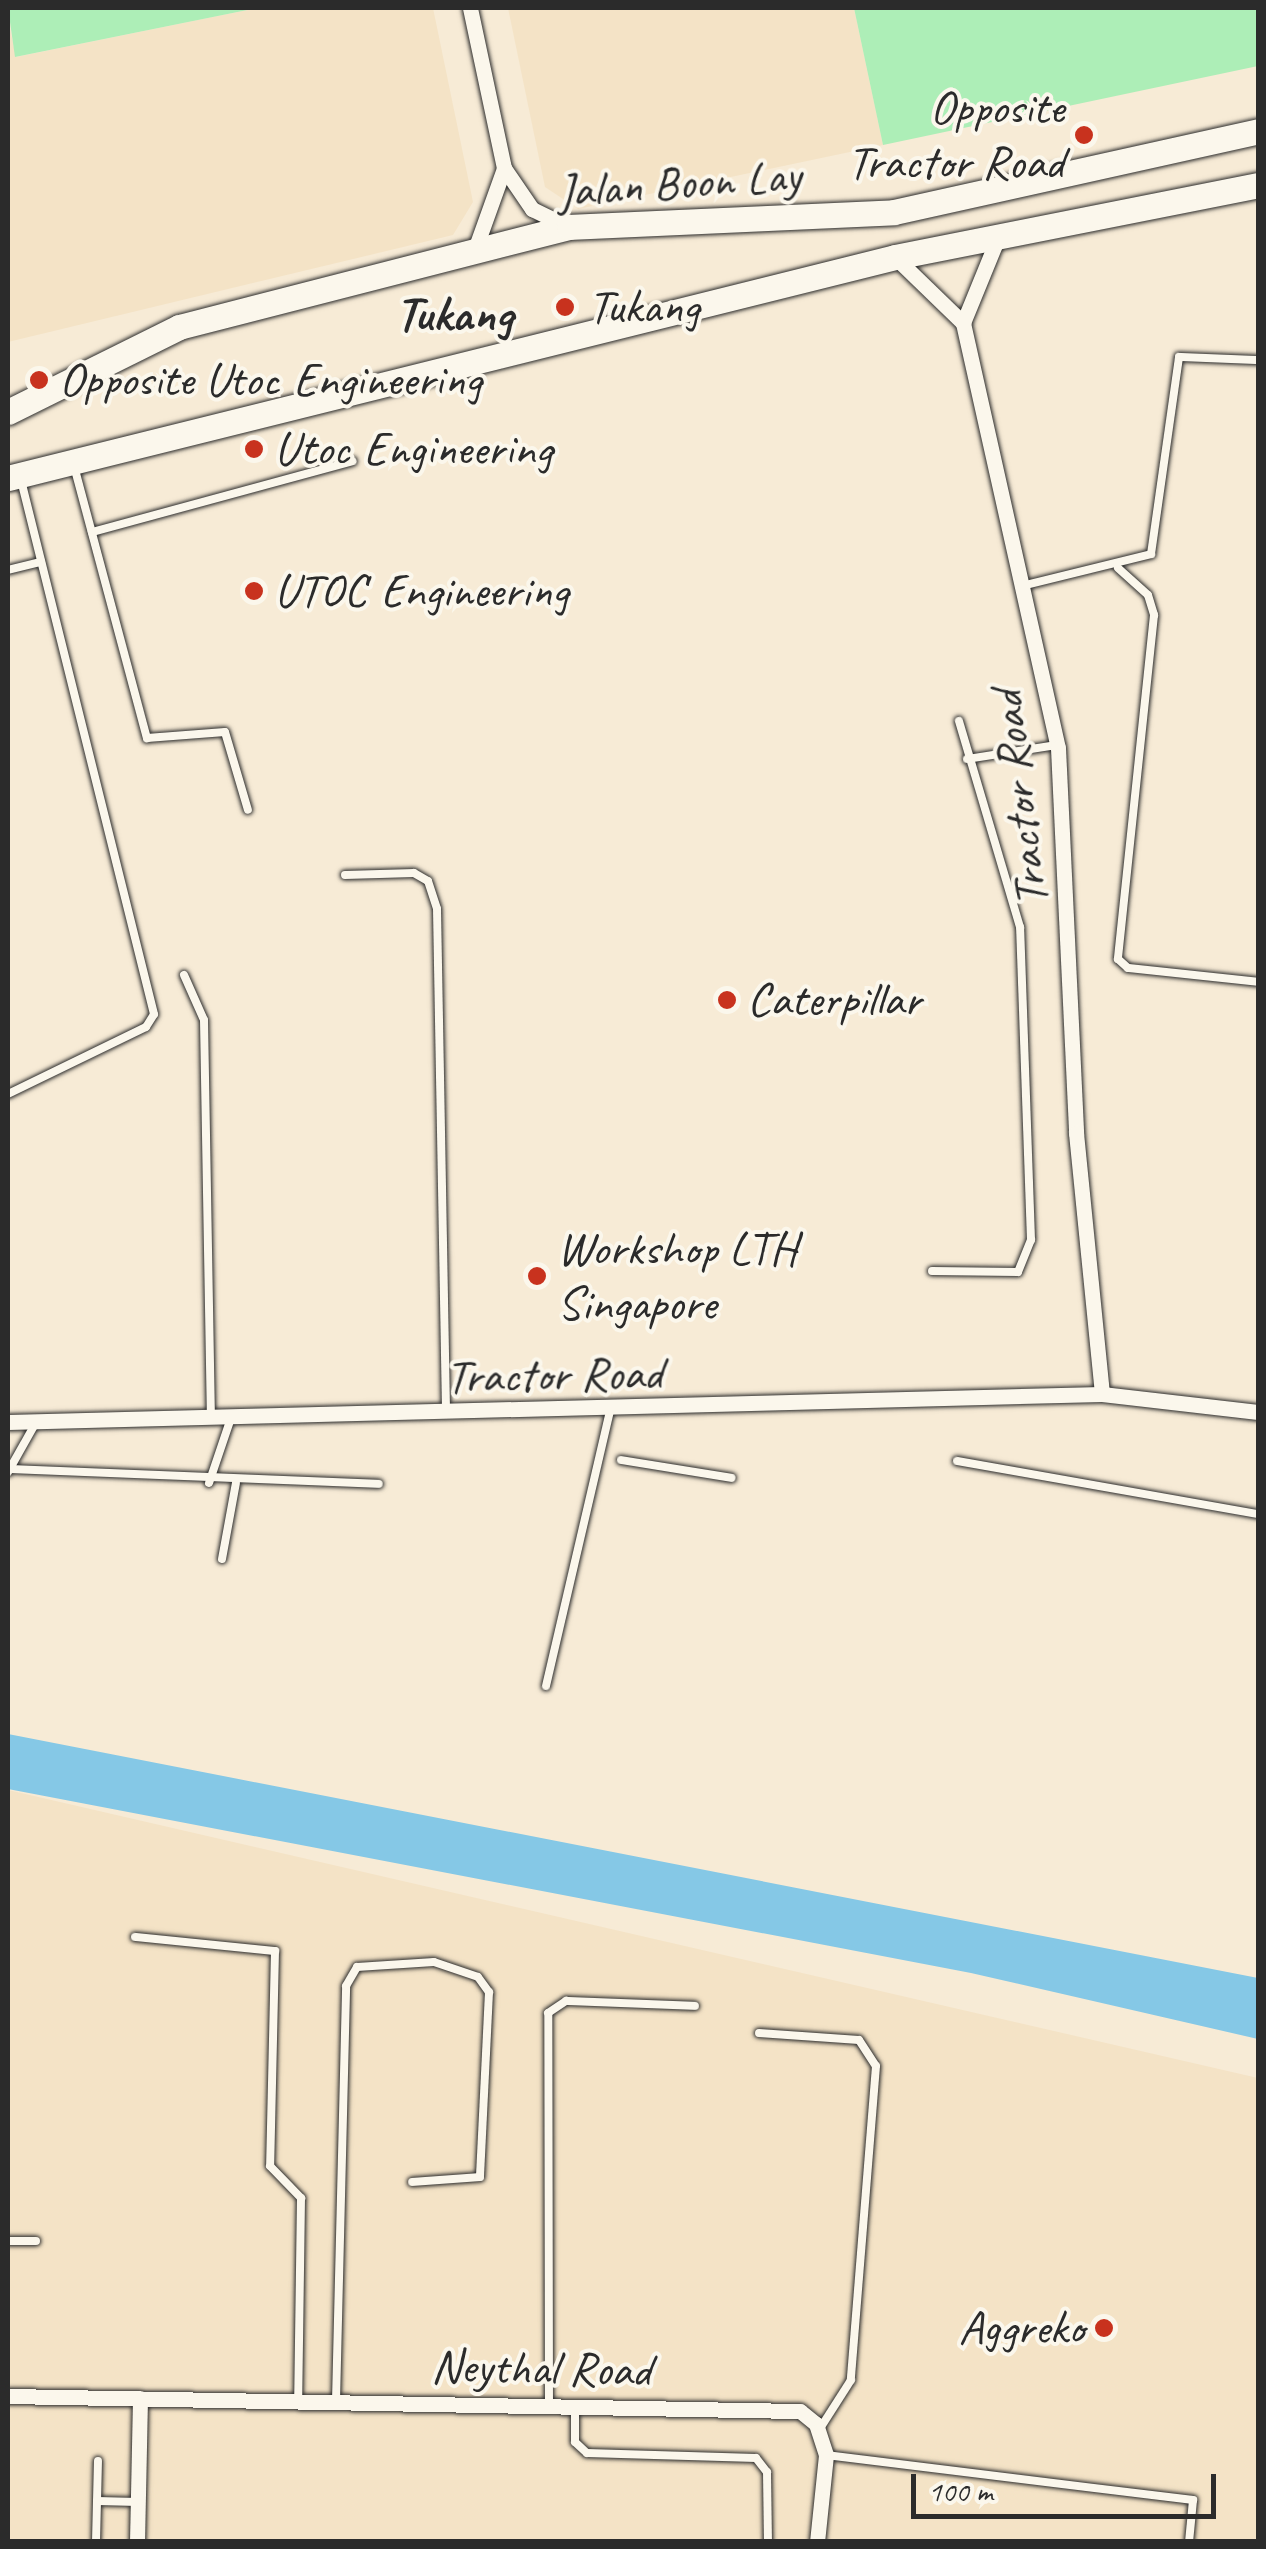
<!DOCTYPE html>
<html>
<head>
<meta charset="utf-8">
<style>
  body { margin:0 }
  #map { position:relative; width:1266px; height:2549px; overflow:hidden; background:#f7ebd6; font-family:Caveat,sans-serif }
  div>[style] { position:absolute }
  .built>* { inset:0; background:#f4e3c6 }
  .green>* { inset:0; background:#adeeb7 }
  .water>* { inset:0; background:#85c8e6 }
  .roads { filter:drop-shadow(0 0 2px #2b2b2b) drop-shadow(0 0 2px #2b2b2b) }
  .lane>* { height:8px; margin:-4px; padding:0 4px; transform-origin:4px; border-radius:4px; background:#fbf7ec }
  .street>* { height:15px; margin:-7.5px; padding:0 7.5px; transform-origin:7.5px; border-radius:7.5px; background:#fbf7ec }
  .primary>* { height:25px; margin:-12.5px; padding:0 12.5px; transform-origin:12.5px; border-radius:12.5px; background:#fbf7ec }
  .dots>* { width:28px; height:28px; translate:-50% -50%; box-sizing:border-box; border:5px solid #fbf7ec; border-radius:50% }
  span { translate:-50% -50%; white-space:nowrap; text-align:center; line-height:1.15; -webkit-text-stroke:8px #fbf7ec; paint-order:stroke }
  .poi-label { font-size:48px; color:#2b2b2b }
  .right { translate:-100% -50%; text-align:right }
  .left { translate:0 -50%; text-align:left }
  .street-label { font-size:48px; color:#2b2b2b }
  .neighbourhood-label { font-size:50px; color:#2b2b2b; font-weight:700 }
  .frame { position:absolute; inset:0; border:10px solid #2b2b2b; pointer-events:none }
  .scale { position:absolute; left:911px; top:2474px; width:305px; height:45px; box-sizing:border-box; border:5px solid #2b2b2b; border-top:0; padding-left:12px; font-size:30px; line-height:35px; white-space:nowrap; color:#2b2b2b; -webkit-text-stroke:8px #fbf7ec; paint-order:stroke }
</style>
</head>
<body>
<div id="map">
  <div class="built">
    <i style="clip-path:polygon(257px 8px,433px 8px,473px 202px,453px 235px,8px 342px,8px 19px,16px 57px)"></i>
    <i style="clip-path:polygon(508px 8px,854px 8px,883px 145px,578px 209px,545px 187px)"></i>
    <i style="clip-path:polygon(8px 1790px,1258px 2078px,1258px 2541px,8px 2541px)"></i>
  </div>
  <div class="green">
    <i style="clip-path:polygon(8px 8px,257px 8px,15px 57px)"></i>
    <i style="clip-path:polygon(854px 8px,1258px 8px,1258px 66px,883px 145px)"></i>
  </div>
  <div class="water">
    <i style="clip-path:polygon(8px 1734px,1258px 1978px,1258px 2039px,971px 1973px,8px 1789px)"></i>
  </div>
  <div class="roads">
    <div class="lane">
      <i style="left:74px;top:466px;width:282px;rotate:75deg"></i>
      <i style="left:147px;top:738px;width:78px;rotate:-4.4deg"></i>
      <i style="left:225px;top:732px;width:81px;rotate:73.6deg"></i>
      <i style="left:92px;top:532px;width:270px;rotate:-15.2deg"></i>
      <i style="left:1118px;top:568px;width:40px;rotate:42deg"></i>
      <i style="left:1148px;top:595px;width:21px;rotate:73deg"></i>
      <i style="left:1154px;top:615px;width:346px;rotate:96deg"></i>
      <i style="left:1118px;top:959px;width:13px;rotate:42deg"></i>
      <i style="left:1128px;top:968px;width:131px;rotate:6.1deg"></i>
      <i style="left:8px;top:570px;width:34px;rotate:-14deg"></i>
      <i style="left:1026px;top:585px;width:129px;rotate:-13.9deg"></i>
      <i style="left:1151px;top:554px;width:199px;rotate:-81.9deg"></i>
      <i style="left:1179px;top:357px;width:79px;rotate:2.2deg"></i>
      <i style="left:967px;top:759px;width:90px;rotate:-8.9deg"></i>
      <i style="left:345px;top:875px;width:69px;rotate:-1.7deg"></i>
      <i style="left:414px;top:873px;width:16px;rotate:30deg"></i>
      <i style="left:428px;top:881px;width:29px;rotate:72deg"></i>
      <i style="left:437px;top:909px;width:501px;rotate:88.97deg"></i>
      <i style="left:184px;top:975px;width:49px;rotate:66deg"></i>
      <i style="left:204px;top:1020px;width:398px;rotate:89deg"></i>
      <i style="left:8px;top:1094px;width:153px;rotate:-25.9deg"></i>
      <i style="left:146px;top:1027px;width:15px;rotate:-58deg"></i>
      <i style="left:154px;top:1014px;width:550px;rotate:-103.99deg"></i>
      <i style="left:932px;top:1271px;width:86px;rotate:0.7deg"></i>
      <i style="left:1018px;top:1272px;width:35px;rotate:-68deg"></i>
      <i style="left:1031px;top:1240px;width:313px;rotate:-92deg"></i>
      <i style="left:1020px;top:927px;width:215px;rotate:-106.5deg"></i>
      <i style="left:621px;top:1460px;width:112px;rotate:9.2deg"></i>
      <i style="left:957px;top:1461px;width:306px;rotate:10deg"></i>
      <i style="left:8px;top:1469px;width:371px;rotate:2.3deg"></i>
      <i style="left:8px;top:1472px;width:55px;rotate:-60.6deg"></i>
      <i style="left:209px;top:1483px;width:69px;rotate:-71.3deg"></i>
      <i style="left:222px;top:1559px;width:77px;rotate:-79.6deg"></i>
      <i style="left:546px;top:1686px;width:281px;rotate:-76.9deg"></i>
      <i style="left:135px;top:1937px;width:141px;rotate:5.7deg"></i>
      <i style="left:275px;top:1951px;width:215px;rotate:91.3deg"></i>
      <i style="left:270px;top:2166px;width:45px;rotate:45.9deg"></i>
      <i style="left:301px;top:2198px;width:203px;rotate:90.8deg"></i>
      <i style="left:759px;top:2033px;width:100px;rotate:4deg"></i>
      <i style="left:859px;top:2040px;width:31px;rotate:57deg"></i>
      <i style="left:876px;top:2066px;width:315px;rotate:94.6deg"></i>
      <i style="left:851px;top:2380px;width:59px;rotate:122.6deg"></i>
      <i style="left:8px;top:2241px;width:28px"></i>
      <i style="left:336px;top:2401px;width:415px;rotate:-88.6deg"></i>
      <i style="left:346px;top:1986px;width:22px;rotate:-60deg"></i>
      <i style="left:357px;top:1967px;width:77px;rotate:-3.7deg"></i>
      <i style="left:434px;top:1962px;width:46px;rotate:18.8deg"></i>
      <i style="left:478px;top:1977px;width:19px;rotate:54deg"></i>
      <i style="left:489px;top:1992px;width:185px;rotate:92.8deg"></i>
      <i style="left:480px;top:2177px;width:68px;rotate:175.8deg"></i>
      <i style="left:549px;top:2405px;width:392px;rotate:-90.1deg"></i>
      <i style="left:548px;top:2013px;width:22px;rotate:-34deg"></i>
      <i style="left:566px;top:2001px;width:129px;rotate:2.2deg"></i>
      <i style="left:575px;top:2406px;width:36px;rotate:90deg"></i>
      <i style="left:575px;top:2442px;width:16px;rotate:43deg"></i>
      <i style="left:587px;top:2453px;width:169px;rotate:1.7deg"></i>
      <i style="left:756px;top:2458px;width:18px;rotate:52deg"></i>
      <i style="left:767px;top:2472px;width:70px;rotate:89.2deg"></i>
      <i style="left:826px;top:2455px;width:370px;rotate:7deg"></i>
      <i style="left:1193px;top:2500px;width:42px;rotate:95.4deg"></i>
      <i style="left:97px;top:2501px;width:41px;rotate:1.4deg"></i>
      <i style="left:96px;top:2542px;width:81px;rotate:-88.6deg"></i>
    </div>
    <div class="street">
      <i style="left:470px;top:8px;width:164px;rotate:78deg"></i>
      <i style="left:504px;top:168px;width:50px;rotate:55.7deg"></i>
      <i style="left:532px;top:209px;width:41px;rotate:25.9deg"></i>
      <i style="left:474px;top:252px;width:89px;rotate:-70.3deg"></i>
      <i style="left:895px;top:257px;width:95px;rotate:44.1deg"></i>
      <i style="left:963px;top:323px;width:435px;rotate:77.4deg"></i>
      <i style="left:1058px;top:748px;width:385px;rotate:87.3deg"></i>
      <i style="left:1076px;top:1133px;width:262px;rotate:84.3deg"></i>
      <i style="left:963px;top:323px;width:95px;rotate:-67.8deg"></i>
      <i style="left:8px;top:1422px;width:1094px;rotate:-1.47deg"></i>
      <i style="left:1102px;top:1394px;width:157px;rotate:6.6deg"></i>
      <i style="left:8px;top:2396px;width:792px;rotate:1.09deg"></i>
      <i style="left:800px;top:2411px;width:21px;rotate:39deg"></i>
      <i style="left:816px;top:2424px;width:33px;rotate:72deg"></i>
      <i style="left:826px;top:2455px;width:87px;rotate:95.9deg"></i>
      <i style="left:137px;top:2542px;width:144px;rotate:-88.8deg"></i>
    </div>
    <div class="primary">
      <i style="left:8px;top:412px;width:191px;rotate:-26.4deg"></i>
      <i style="left:179px;top:327px;width:403px;rotate:-14.4deg"></i>
      <i style="left:569px;top:227px;width:325px;rotate:-2.6deg"></i>
      <i style="left:894px;top:212px;width:373px;rotate:-12.5deg"></i>
      <i style="left:8px;top:478px;width:914px;rotate:-13.99deg"></i>
      <i style="left:895px;top:257px;width:370px;rotate:-11.2deg"></i>
    </div>
  </div>
  <div class="dots">
    <i style="left:1084px;top:135px;background:#c8321e"></i>
    <i style="left:565px;top:307px;background:#c8321e"></i>
    <i style="left:39px;top:380px;background:#c8321e"></i>
    <i style="left:254px;top:449px;background:#c8321e"></i>
    <i style="left:254px;top:591px;background:#c8321e"></i>
    <i style="left:727px;top:1000px;background:#c8321e"></i>
    <i style="left:537px;top:1276px;background:#c8321e"></i>
    <i style="left:1104px;top:2328px;background:#c8321e"></i>
  </div>
  <div class="poi-label">
    <span class="right" style="left:1064px;top:135px">Opposite<br>Tractor Road</span>
    <span class="left" style="left:588px;top:307px">Tukang</span>
    <span class="left" style="left:59px;top:380px">Opposite Utoc Engineering</span>
    <span class="left" style="left:274px;top:449px">Utoc Engineering</span>
    <span class="left" style="left:274px;top:591px">UTOC Engineering</span>
    <span class="left" style="left:747px;top:1000px">Caterpillar</span>
    <span class="left" style="left:557px;top:1276px">Workshop LTH<br>Singapore</span>
    <span class="right" style="left:1084px;top:2328px">Aggreko</span>
  </div>
  <div class="street-label">
    <span style="left:679px;top:183px;rotate:-4deg">Jalan Boon Lay</span>
    <span style="left:1019px;top:799px;rotate:-97deg">Tractor Road</span>
    <span style="left:554px;top:1375px;rotate:-1deg">Tractor Road</span>
    <span style="left:541px;top:2368px;rotate:1deg">Neythal Road</span>
  </div>
  <div class="neighbourhood-label">
    <span style="left:454px;top:314px">Tukang</span>
  </div>
  <div class="frame"></div>
  <div class="scale">100 m</div>
</div>
</body>
</html>
